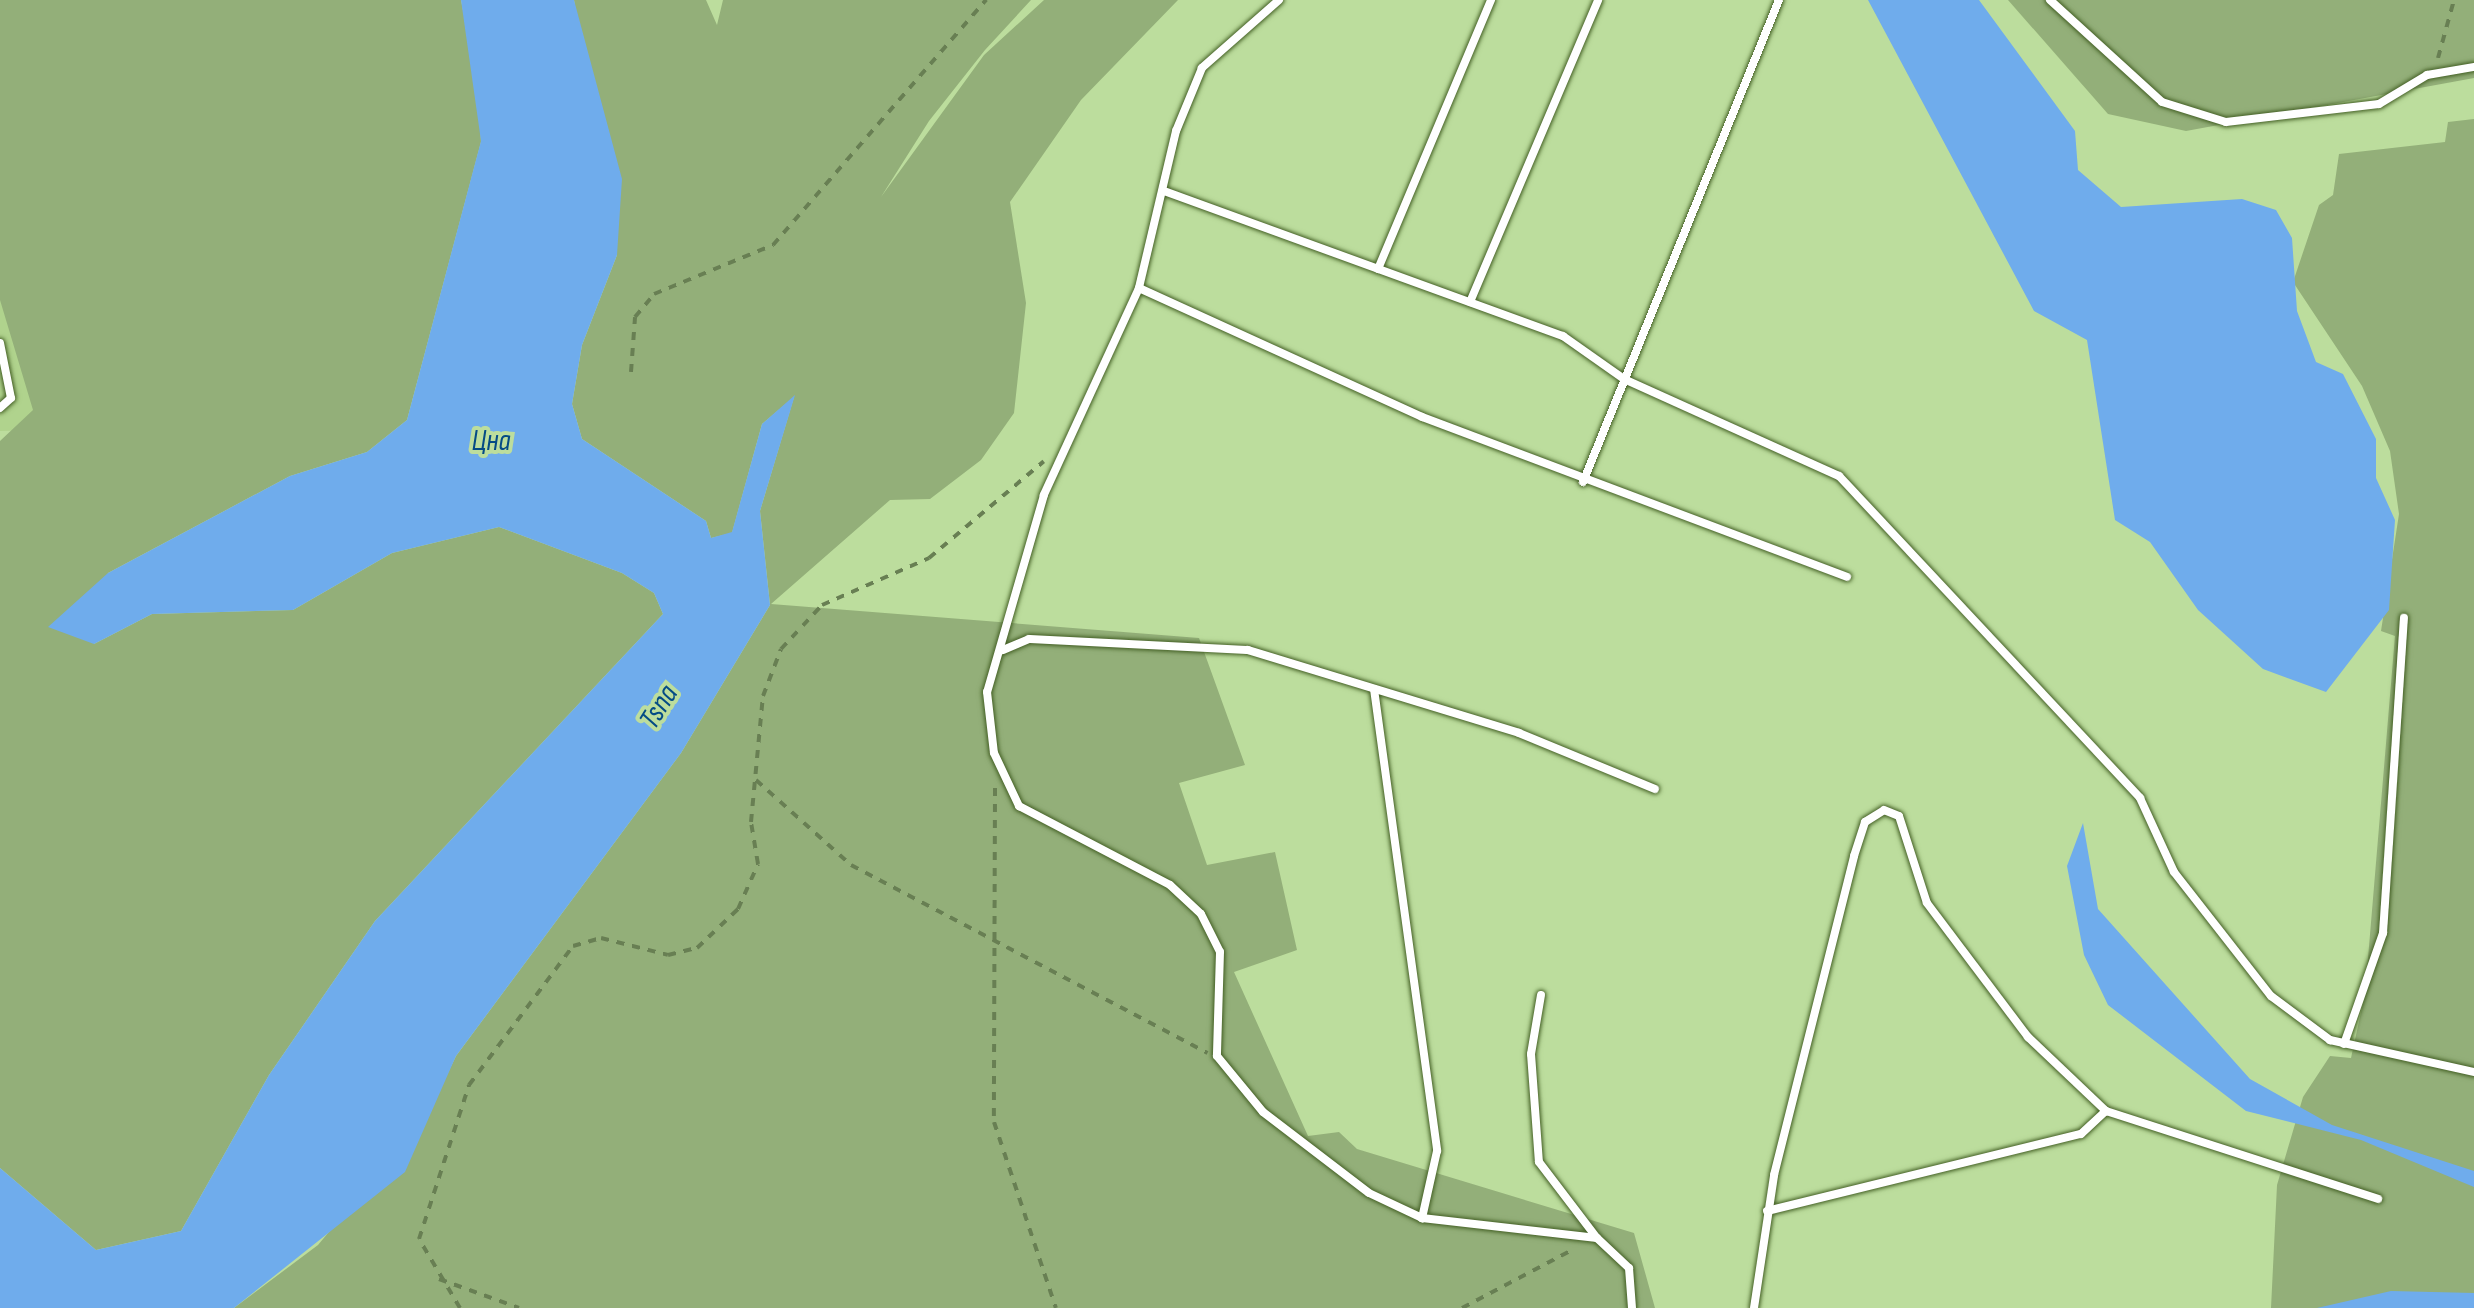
<!DOCTYPE html>
<html>
<head>
<meta charset="utf-8">
<style>
  body { margin:0 }
  #map { position:relative; width:2474px; height:1308px; overflow:hidden; background:#bcdd9d; font-family:"Sofia Sans Condensed",sans-serif }
  div>[style] { position:absolute }
  .built>* { inset:0; background:#b0d38d }
  .green>* { inset:0; background:#93af79 }
  .water>* { inset:0; background:#6facec }
  .path>* { height:4px; margin-top:-2px; transform-origin:0; background:repeating-linear-gradient(90deg,#687f53 0 8px,transparent 0 16px) }
  .roads { filter:drop-shadow(0 0 2px #446025) drop-shadow(0 0 2px #446025) }
  .lane>* { height:8px; margin:-4px; padding:0 4px; transform-origin:4px; border-radius:4px; background:#fff }
  span { translate:-50% -50%; white-space:nowrap; text-align:center; line-height:1.15; -webkit-text-stroke:8px #bcdd9d; paint-order:stroke }
  .water-label { font-size:30px; color:#044b85; font-style:italic }
</style>
</head>
<body>
<div id="map">
  <div class="built">
    <i style="clip-path:polygon(0 278px,48px 430px,0 431px)"></i>
  </div>
  <div class="green">
    <i style="clip-path:polygon(0 0,461px 0,479px 93px,481px 142px,407px 420px,367px 452px,290px 476px,108px 573px,94px 644px,152px 614px,293px 610px,392px 553px,499px 527px,622px 573px,654px 593px,663px 614px,375px 921px,269px 1075px,181px 1231px,96px 1250px,0 1168px,0 441px,33px 410px,0 300px)"></i>
    <i style="clip-path:polygon(574px 0,706px 0,717px 25px,723px 0,1031px 0,985px 50px,929px 121px,881px 197px,984px 55px,1044px 0,1178px 0,1081px 100px,1010px 202px,1026px 303px,1014px 413px,981px 460px,930px 499px,890px 500px,771px 604px,1199px 638px,1245px 765px,1179px 783px,1207px 865px,1275px 852px,1297px 950px,1234px 972px,1308px 1136px,1339px 1132px,1357px 1149px,1634px 1233px,1655px 1308px,234px 1308px,318px 1245px,429px 1112px,456px 1056px,681px 753px,770px 605px,760px 511px,794px 397px,762px 424px,732px 533px,711px 538px,706px 521px,582px 439px,572px 404px,582px 345px,617px 255px)"></i>
    <i style="clip-path:polygon(2008px 0,2474px 0,2474px 78px,2186px 131px,2108px 114px)"></i>
    <i style="clip-path:polygon(2474px 119px,2474px 1308px,2271px 1308px,2277px 1185px,2303px 1097px,2330px 1056px,2351px 1058px,2365px 994px,2395px 636px,2381px 631px,2399px 514px,2390px 451px,2362px 386px,2293px 282px,2319px 205px,2333px 195px,2339px 154px,2445px 142px,2448px 122px)"></i>
  </div>
  <div class="water">
    <i style="clip-path:polygon(461px 0,574px 0,622px 179px,617px 255px,582px 345px,572px 404px,582px 439px,706px 521px,711px 538px,732px 532px,762px 424px,795px 395px,760px 511px,770px 605px,681px 753px,456px 1056px,405px 1172px,234px 1308px,0 1308px,0 1168px,96px 1250px,181px 1231px,269px 1075px,375px 921px,663px 614px,654px 593px,622px 573px,499px 527px,392px 553px,293px 610px,152px 614px,94px 644px,48px 627px,108px 573px,290px 476px,367px 452px,407px 420px,481px 141px)"></i>
    <i style="clip-path:polygon(1868px 0,1979px 0,2075px 131px,2078px 170px,2121px 207px,2242px 199px,2276px 210px,2292px 238px,2297px 311px,2316px 362px,2343px 374px,2376px 439px,2376px 478px,2395px 520px,2389px 610px,2326px 692px,2263px 669px,2198px 610px,2150px 542px,2115px 520px,2087px 340px,2034px 311px)"></i>
    <i style="clip-path:polygon(2083px 823px,2098px 909px,2250px 1079px,2332px 1125px,2474px 1171px,2474px 1187px,2361px 1140px,2246px 1111px,2108px 1005px,2084px 955px,2067px 866px)"></i>
    <i style="clip-path:polygon(2391px 1291px,2474px 1293px,2474px 1308px,2317px 1308px)"></i>
  </div>
  <div class="path">
    <i style="left:2438px;top:58px;width:60px;rotate:-74.6deg"></i>
    <i style="left:631px;top:372px;width:55px;rotate:-85.8deg"></i>
    <i style="left:635px;top:317px;width:30px;rotate:-50deg"></i>
    <i style="left:654px;top:294px;width:129px;rotate:-22.4deg"></i>
    <i style="left:773px;top:245px;width:325px;rotate:-49deg"></i>
    <i style="left:756px;top:780px;width:127px;rotate:41.8deg"></i>
    <i style="left:851px;top:865px;width:403px;rotate:27.8deg"></i>
    <i style="left:995px;top:788px;width:334px;rotate:90.2deg"></i>
    <i style="left:994px;top:1122px;width:196px;rotate:71.6deg"></i>
    <i style="left:439px;top:1279px;width:85px;rotate:19.9deg"></i>
    <i style="left:460px;top:1308px;width:80px;rotate:-120.7deg"></i>
    <i style="left:419px;top:1239px;width:162px;rotate:-72deg"></i>
    <i style="left:469px;top:1085px;width:174px;rotate:-53.2deg"></i>
    <i style="left:573px;top:946px;width:29px;rotate:-16deg"></i>
    <i style="left:601px;top:938px;width:69px;rotate:14.2deg"></i>
    <i style="left:668px;top:955px;width:30px;rotate:-14deg"></i>
    <i style="left:697px;top:948px;width:57px;rotate:-43.6deg"></i>
    <i style="left:738px;top:909px;width:49px;rotate:-66deg"></i>
    <i style="left:758px;top:864px;width:43px;rotate:-99.5deg"></i>
    <i style="left:751px;top:822px;width:127px;rotate:-84.6deg"></i>
    <i style="left:763px;top:696px;width:50px;rotate:-69deg"></i>
    <i style="left:781px;top:649px;width:60px;rotate:-47deg"></i>
    <i style="left:822px;top:605px;width:117px;rotate:-23.7deg"></i>
    <i style="left:929px;top:558px;width:150px;rotate:-40.1deg"></i>
    <i style="left:1462px;top:1308px;width:127px;rotate:-27.8deg"></i>
  </div>
  <div class="roads">
    <div class="lane">
      <i style="left:1279px;top:0;width:103px;rotate:138.6deg"></i>
      <i style="left:1202px;top:68px;width:68px;rotate:112.4deg"></i>
      <i style="left:1176px;top:131px;width:161px;rotate:103.3deg"></i>
      <i style="left:1139px;top:288px;width:228px;rotate:114.7deg"></i>
      <i style="left:1044px;top:495px;width:205px;rotate:106.1deg"></i>
      <i style="left:987px;top:692px;width:61px;rotate:83.5deg"></i>
      <i style="left:994px;top:753px;width:59px;rotate:64.7deg"></i>
      <i style="left:1019px;top:806px;width:170px;rotate:27.6deg"></i>
      <i style="left:1170px;top:885px;width:42px;rotate:43.1deg"></i>
      <i style="left:1201px;top:914px;width:42px;rotate:63.4deg"></i>
      <i style="left:1220px;top:952px;width:104px;rotate:91.7deg"></i>
      <i style="left:1217px;top:1056px;width:72px;rotate:50.6deg"></i>
      <i style="left:1263px;top:1112px;width:133px;rotate:37.4deg"></i>
      <i style="left:1369px;top:1193px;width:59px;rotate:25.3deg"></i>
      <i style="left:1422px;top:1218px;width:176px;rotate:6.5deg"></i>
      <i style="left:1597px;top:1238px;width:44px;rotate:43.2deg"></i>
      <i style="left:1629px;top:1268px;width:40px;rotate:85.7deg"></i>
      <i style="left:2050px;top:0;width:151px;rotate:42.3deg"></i>
      <i style="left:2162px;top:102px;width:67px;rotate:17.4deg"></i>
      <i style="left:2226px;top:122px;width:154px;rotate:-6.7deg"></i>
      <i style="left:2379px;top:104px;width:56px;rotate:-31.1deg"></i>
      <i style="left:2427px;top:75px;width:48px;rotate:-9.7deg"></i>
      <i style="left:1164px;top:191px;width:425px;rotate:20deg"></i>
      <i style="left:1563px;top:336px;width:75px;rotate:35.2deg"></i>
      <i style="left:1624px;top:379px;width:236px;rotate:24.3deg"></i>
      <i style="left:1839px;top:476px;width:441px;rotate:46.9deg"></i>
      <i style="left:2140px;top:798px;width:81px;rotate:65.3deg"></i>
      <i style="left:2174px;top:872px;width:157px;rotate:52deg"></i>
      <i style="left:2271px;top:996px;width:74px;rotate:36.7deg"></i>
      <i style="left:2330px;top:1040px;width:148px;rotate:12.5deg"></i>
      <i style="left:1378px;top:269px;width:292px;rotate:-67.2deg"></i>
      <i style="left:1139px;top:288px;width:311px;rotate:24.5deg"></i>
      <i style="left:1422px;top:417px;width:454px;rotate:20.6deg"></i>
      <i style="left:1470px;top:302px;width:328px;rotate:-67deg"></i>
      <i style="left:0;top:343px;width:56px;rotate:78.7deg"></i>
      <i style="left:11px;top:398px;width:15px;rotate:138deg"></i>
      <i style="left:1583px;top:482px;width:520px;rotate:-67.87deg"></i>
      <i style="left:1003px;top:650px;width:28px;rotate:-23deg"></i>
      <i style="left:1029px;top:639px;width:219px;rotate:2.9deg"></i>
      <i style="left:1248px;top:650px;width:283px;rotate:17deg"></i>
      <i style="left:1519px;top:733px;width:147px;rotate:22.4deg"></i>
      <i style="left:1374px;top:689px;width:466px;rotate:82.2deg"></i>
      <i style="left:1437px;top:1151px;width:69px;rotate:102.6deg"></i>
      <i style="left:1541px;top:995px;width:60px;rotate:99.6deg"></i>
      <i style="left:1531px;top:1054px;width:108px;rotate:85.8deg"></i>
      <i style="left:1539px;top:1162px;width:96px;rotate:52.7deg"></i>
      <i style="left:2344px;top:1044px;width:118px;rotate:-70.6deg"></i>
      <i style="left:2383px;top:933px;width:316px;rotate:-86.2deg"></i>
      <i style="left:1767px;top:1211px;width:323px;rotate:-13.8deg"></i>
      <i style="left:2081px;top:1134px;width:34px;rotate:-43deg"></i>
      <i style="left:1754px;top:1308px;width:134px;rotate:-81.4deg"></i>
      <i style="left:1774px;top:1175px;width:329px;rotate:-75.9deg"></i>
      <i style="left:1854px;top:856px;width:36px;rotate:-72deg"></i>
      <i style="left:1865px;top:822px;width:22px;rotate:-32deg"></i>
      <i style="left:1884px;top:810px;width:16px;rotate:22deg"></i>
      <i style="left:1899px;top:816px;width:91px;rotate:72.2deg"></i>
      <i style="left:1927px;top:903px;width:168px;rotate:53deg"></i>
      <i style="left:2028px;top:1037px;width:108px;rotate:43.5deg"></i>
      <i style="left:2106px;top:1111px;width:286px;rotate:17.9deg"></i>
    </div>
  </div>
  <div class="water-label">
    <span style="left:491px;top:441px">Цна</span>
    <span style="left:659px;top:707px;rotate:-58deg">Tsna</span>
  </div>
</div>
</body>
</html>
